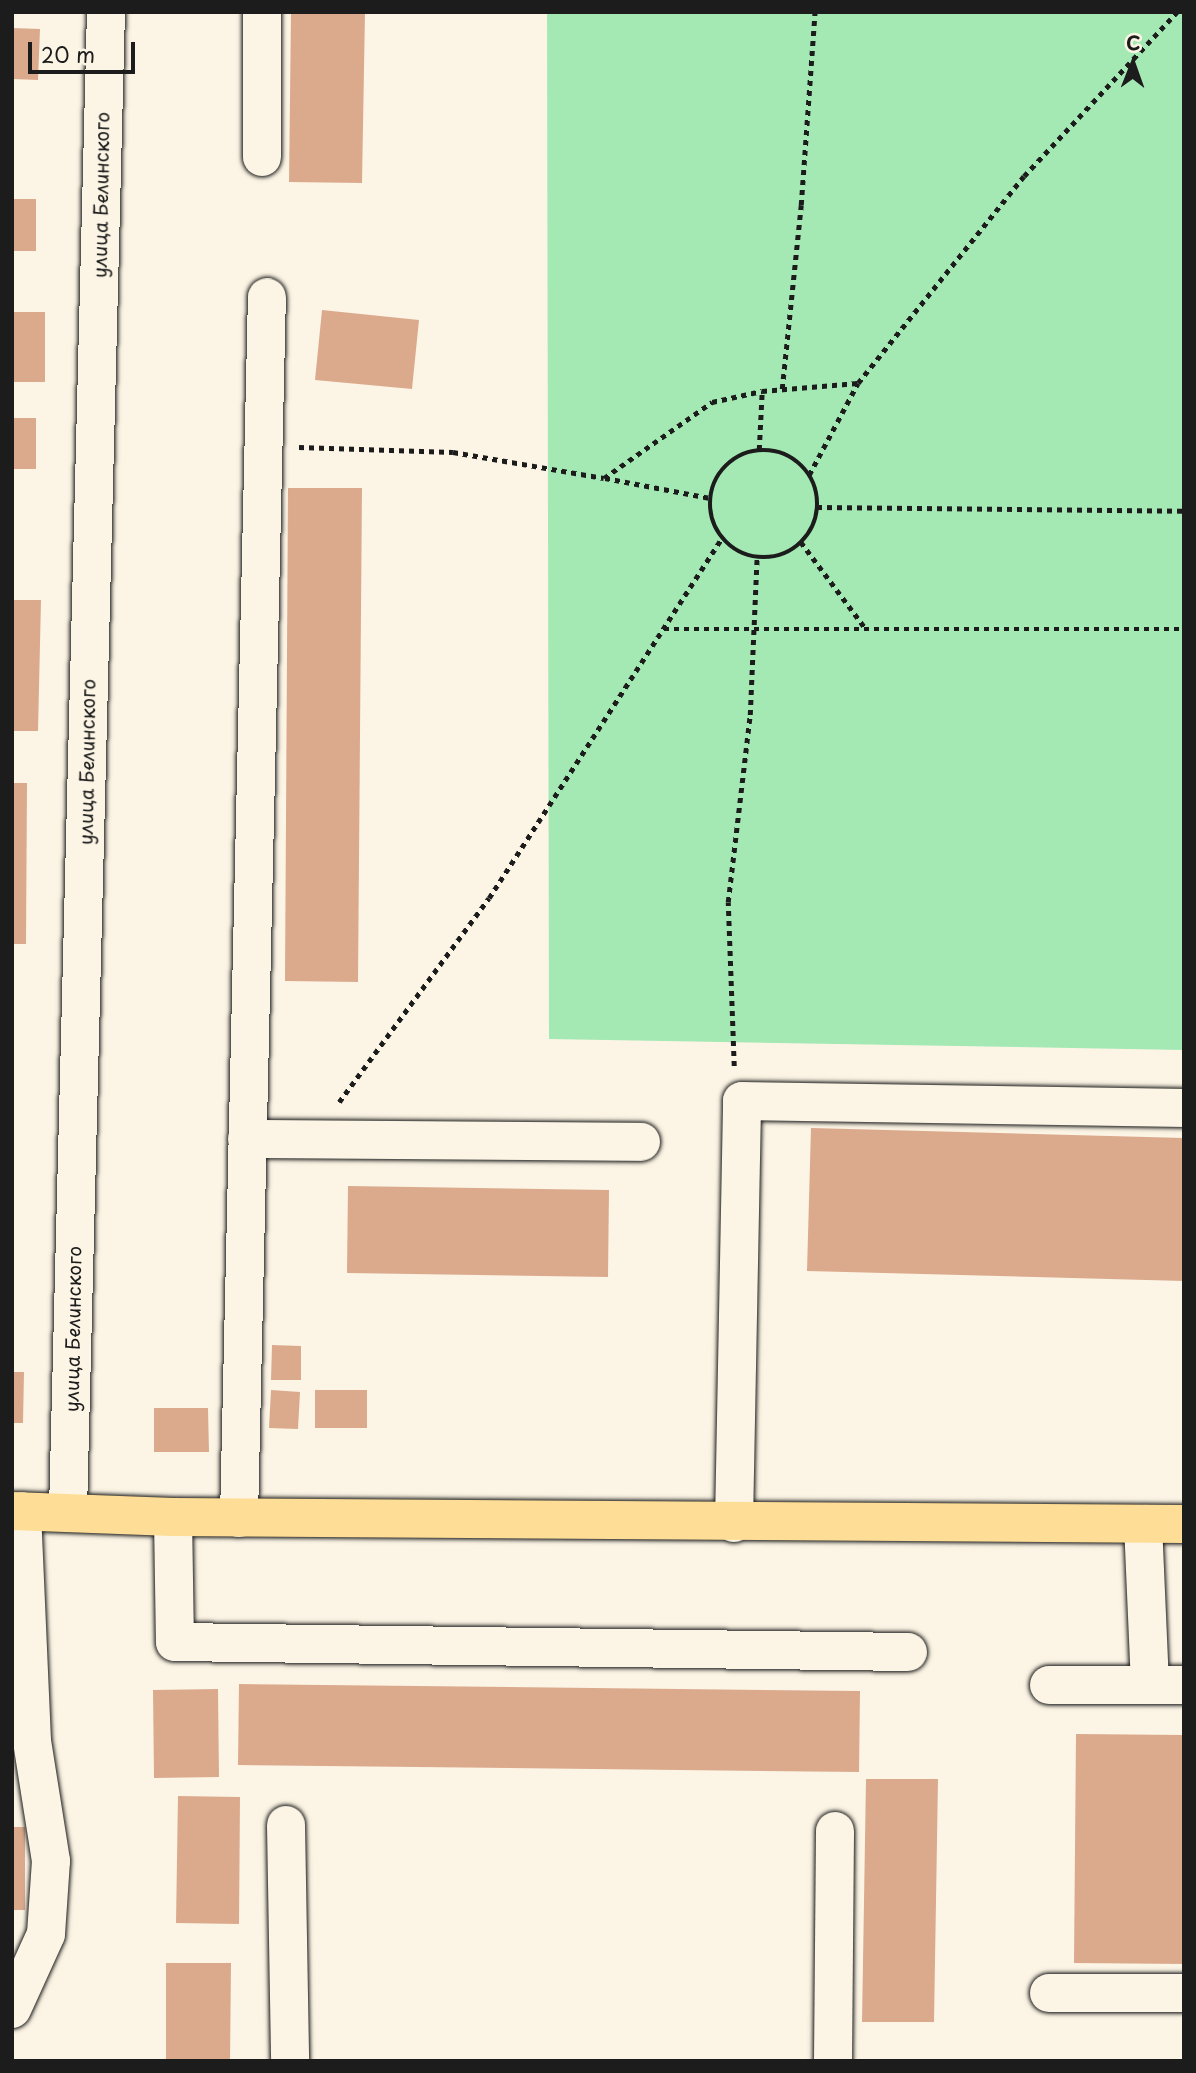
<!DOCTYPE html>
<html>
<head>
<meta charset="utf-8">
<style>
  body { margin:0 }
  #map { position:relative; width:1196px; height:2073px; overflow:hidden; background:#fcf5e5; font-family:"Playpen Sans",sans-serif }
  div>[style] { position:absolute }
  .green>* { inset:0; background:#a4e9b4 }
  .building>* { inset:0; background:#dbaa8d }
  .path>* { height:4.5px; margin-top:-2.25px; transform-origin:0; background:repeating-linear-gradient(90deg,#1c1c1c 0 5px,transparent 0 10px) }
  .path>.ring { margin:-2.25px; padding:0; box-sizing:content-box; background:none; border:4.5px solid #1c1c1c; border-radius:50% }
  .roads { filter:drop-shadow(0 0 2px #1c1c1c) drop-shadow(0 0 2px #1c1c1c) }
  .minor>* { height:38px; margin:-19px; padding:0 19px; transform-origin:19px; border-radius:19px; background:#fcf5e5 }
  .major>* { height:38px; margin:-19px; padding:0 19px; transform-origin:19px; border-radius:19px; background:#fedd96 }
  span { translate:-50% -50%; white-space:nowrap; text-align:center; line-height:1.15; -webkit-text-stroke:6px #fcf5e5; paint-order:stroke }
  .street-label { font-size:19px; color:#1c1c1c }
  .frame { position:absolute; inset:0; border:14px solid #1c1c1c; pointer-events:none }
  .north { position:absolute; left:1098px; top:28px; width:70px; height:70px; -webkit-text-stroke:5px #fcf5e5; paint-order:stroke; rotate:1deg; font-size:19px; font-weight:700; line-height:28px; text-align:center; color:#1c1c1c }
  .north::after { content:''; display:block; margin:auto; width:24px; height:32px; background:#1c1c1c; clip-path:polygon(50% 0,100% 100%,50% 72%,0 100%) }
  .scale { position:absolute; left:28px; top:42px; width:107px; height:32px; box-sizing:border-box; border:4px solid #1c1c1c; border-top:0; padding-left:9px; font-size:21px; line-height:24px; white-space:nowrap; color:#1c1c1c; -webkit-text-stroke:5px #fcf5e5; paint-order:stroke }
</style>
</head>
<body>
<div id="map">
  <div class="green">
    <i style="clip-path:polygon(547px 12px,1184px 12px,1184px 1050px,549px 1039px)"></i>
  </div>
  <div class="building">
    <i style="clip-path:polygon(291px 12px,365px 12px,362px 183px,289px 182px)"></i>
    <i style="clip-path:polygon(12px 28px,40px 29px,38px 80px,12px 79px)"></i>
    <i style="clip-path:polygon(12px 199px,36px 199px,36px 251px,12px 251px)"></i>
    <i style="clip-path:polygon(322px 310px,419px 320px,412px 389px,315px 380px)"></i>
    <i style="clip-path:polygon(12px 312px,45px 312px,45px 382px,12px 382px)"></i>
    <i style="clip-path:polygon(12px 418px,36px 418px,36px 469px,12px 469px)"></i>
    <i style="clip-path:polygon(288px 488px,362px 488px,358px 982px,285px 981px)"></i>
    <i style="clip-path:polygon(12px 600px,41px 600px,38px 731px,12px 731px)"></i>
    <i style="clip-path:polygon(12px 783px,27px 783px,26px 944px,12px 944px)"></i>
    <i style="clip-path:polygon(811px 1128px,1184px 1138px,1184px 1281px,807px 1271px)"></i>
    <i style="clip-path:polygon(348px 1186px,609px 1190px,608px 1277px,347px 1273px)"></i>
    <i style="clip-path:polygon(272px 1345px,301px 1346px,301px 1380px,271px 1380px)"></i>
    <i style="clip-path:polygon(12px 1372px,24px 1372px,23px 1423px,12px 1423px)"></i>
    <i style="clip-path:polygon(271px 1390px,300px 1392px,298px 1429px,269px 1428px)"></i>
    <i style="clip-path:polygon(315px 1390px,367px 1390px,367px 1428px,315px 1428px)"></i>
    <i style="clip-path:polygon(154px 1408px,208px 1408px,209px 1452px,154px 1452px)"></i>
    <i style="clip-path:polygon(239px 1684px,860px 1691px,859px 1772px,238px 1765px)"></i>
    <i style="clip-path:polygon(218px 1689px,219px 1777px,154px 1778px,153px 1690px)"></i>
    <i style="clip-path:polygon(1076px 1734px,1184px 1735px,1184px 1964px,1074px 1963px)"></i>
    <i style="clip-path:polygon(866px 1779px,938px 1779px,934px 2022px,862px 2022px)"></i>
    <i style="clip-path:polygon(178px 1796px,240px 1797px,239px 1924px,176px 1923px)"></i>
    <i style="clip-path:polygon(12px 1827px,25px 1827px,25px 1910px,12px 1910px)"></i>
    <i style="clip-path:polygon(166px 1963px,231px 1963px,230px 2061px,166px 2061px)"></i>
  </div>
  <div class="path">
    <i style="left:782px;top:389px;width:185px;rotate:-84.1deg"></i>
    <i style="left:801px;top:205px;width:194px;rotate:-85.9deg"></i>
    <i style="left:299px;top:447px;width:154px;rotate:1.9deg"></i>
    <i style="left:453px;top:452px;width:153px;rotate:9.8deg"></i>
    <i style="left:604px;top:478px;width:132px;rotate:-35.1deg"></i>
    <i style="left:712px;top:402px;width:51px;rotate:-12.4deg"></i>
    <i style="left:762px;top:391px;width:96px;rotate:-4.8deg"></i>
    <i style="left:759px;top:450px;width:59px;rotate:-87.1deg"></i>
    <i class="ring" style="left:710px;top:450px;width:103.5px;height:103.5px"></i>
    <i style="left:809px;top:475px;width:104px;rotate:-62deg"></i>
    <i style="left:858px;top:383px;width:265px;rotate:-51.3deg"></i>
    <i style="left:1024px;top:176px;width:224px;rotate:-47deg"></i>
    <i style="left:605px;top:478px;width:107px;rotate:10.8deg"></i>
    <i style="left:817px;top:507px;width:367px;rotate:0.6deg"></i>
    <i style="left:801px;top:542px;width:109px;rotate:53.2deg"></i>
    <i style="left:664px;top:629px;width:520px"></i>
    <i style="left:734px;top:1066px;width:164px;rotate:-92.1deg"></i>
    <i style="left:728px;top:902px;width:188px;rotate:-83.3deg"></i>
    <i style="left:750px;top:715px;width:158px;rotate:-87.5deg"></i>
    <i style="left:339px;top:1102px;width:253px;rotate:-53.7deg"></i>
    <i style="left:489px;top:898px;width:429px;rotate:-57.1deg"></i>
  </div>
  <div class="roads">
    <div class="minor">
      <i style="left:262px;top:157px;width:145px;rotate:-90deg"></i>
      <i style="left:247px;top:1139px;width:394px;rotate:0.4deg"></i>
      <i style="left:68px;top:1511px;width:1499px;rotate:-88.55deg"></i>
      <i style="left:173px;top:1517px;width:125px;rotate:89.1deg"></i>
      <i style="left:175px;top:1642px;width:733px;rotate:0.78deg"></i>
      <i style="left:239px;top:1518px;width:1221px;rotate:-88.69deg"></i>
      <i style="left:734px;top:1523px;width:422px;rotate:-88.9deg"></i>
      <i style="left:742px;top:1101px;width:442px;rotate:0.9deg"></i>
      <i style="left:1143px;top:1524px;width:161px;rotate:87.5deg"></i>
      <i style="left:1049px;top:1685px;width:135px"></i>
      <i style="left:286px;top:1825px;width:236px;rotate:89deg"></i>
      <i style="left:1049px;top:1993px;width:135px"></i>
      <i style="left:12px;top:2009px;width:82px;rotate:-65.6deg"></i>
      <i style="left:46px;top:1934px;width:73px;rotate:-86.1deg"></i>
      <i style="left:51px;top:1861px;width:121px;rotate:-99deg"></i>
      <i style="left:32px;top:1741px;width:230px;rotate:-92.5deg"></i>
      <i style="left:833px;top:2061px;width:230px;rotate:-89.5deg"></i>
    </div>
    <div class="major">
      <i style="left:12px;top:1511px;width:161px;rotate:2.1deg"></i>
      <i style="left:173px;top:1517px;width:1011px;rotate:0.4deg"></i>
    </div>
  </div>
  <div class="street-label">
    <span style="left:101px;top:195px;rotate:-89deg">улица Белинского</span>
    <span style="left:87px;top:762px;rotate:-89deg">улица Белинского</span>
    <span style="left:73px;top:1329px;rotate:-89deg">улица Белинского</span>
  </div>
  <div class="frame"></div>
  <div class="north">С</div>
  <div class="scale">20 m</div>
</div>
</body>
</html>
